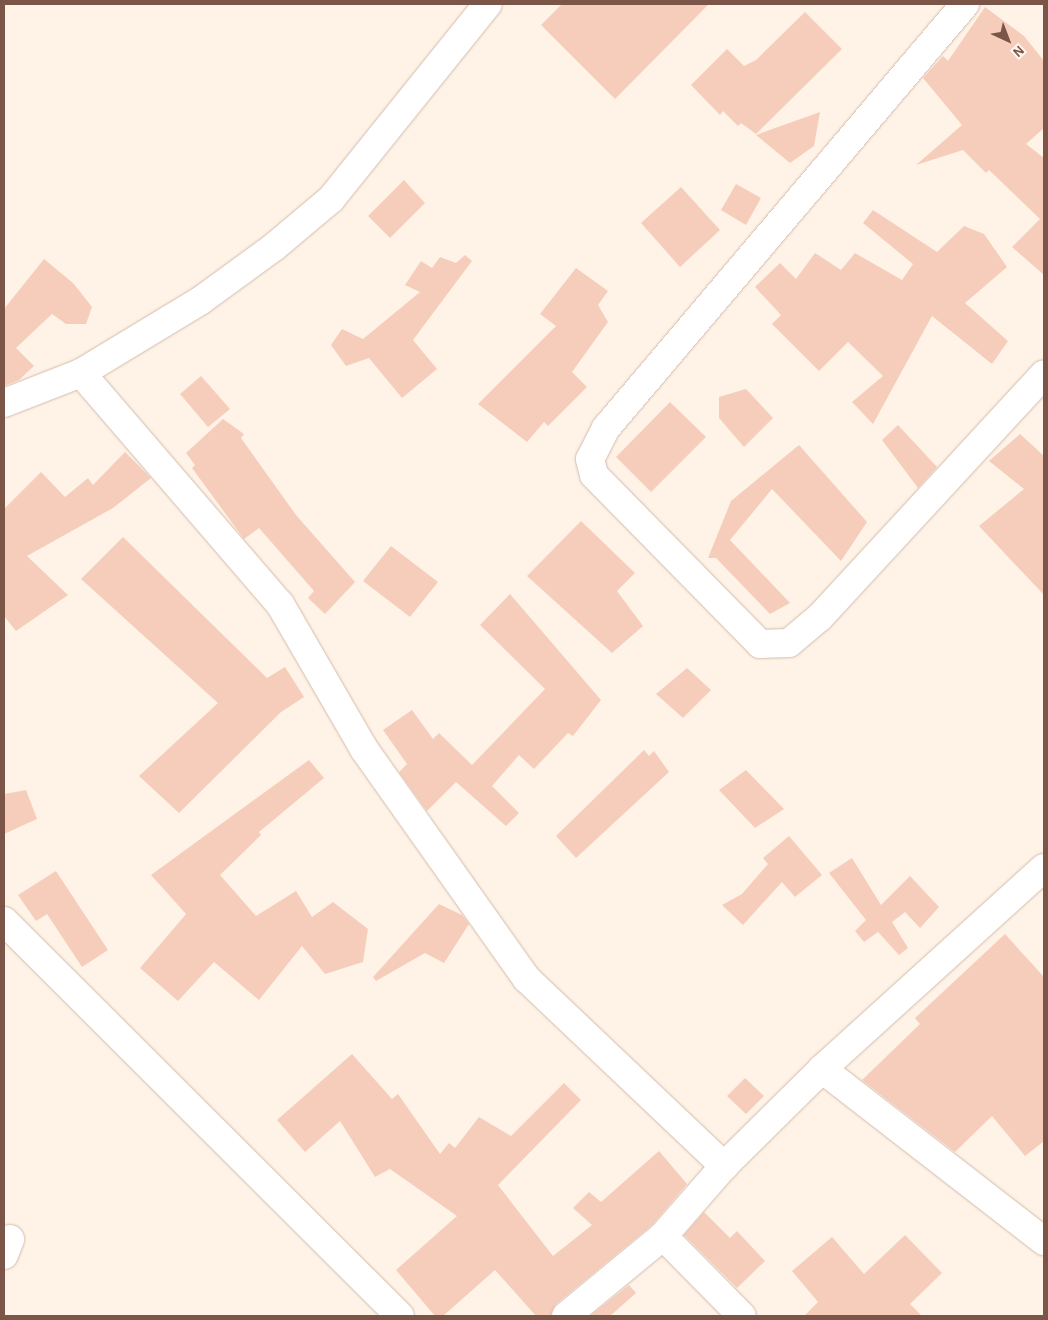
<!DOCTYPE html>
<html>
<head>
<meta charset="utf-8">
<style>
  body { margin:0 }
  #map { position:relative; width:1048px; height:1320px; overflow:hidden; background:#fef3e6; font-family:"Alegreya Sans",sans-serif }
  div>[style] { position:absolute }
  .building>* { inset:0; background:#f6cdbb }
  .roads { filter:drop-shadow(0 0 1px #d4bbad) drop-shadow(0 0 1px #d4bbad) }
  .minor>* { height:28px; margin:-14px; padding:0 14px; transform-origin:14px; border-radius:14px; background:#fff }
  span { translate:-50% -50%; white-space:nowrap; text-align:center; line-height:1.15; -webkit-text-stroke:5px #fff7ee; paint-order:stroke }
  .frame { position:absolute; inset:0; border:5px solid #7a5548; pointer-events:none }
  .north { position:absolute; left:983px; top:15px; width:50px; height:50px; -webkit-text-stroke:4px #fff7ee; paint-order:stroke; rotate:137deg; font-size:14px; font-weight:700; line-height:20px; text-align:center; color:#7a5548 }
  .north::after { content:''; display:block; margin:auto; width:18px; height:22px; background:#7a5548; clip-path:polygon(50% 0,100% 100%,50% 72%,0 100%) }
</style>
</head>
<body>
<div id="map">
  <div class="building">
    <i style="clip-path:polygon(562px 4px,709px 4px,615px 99px,541px 25px)"></i>
    <i style="clip-path:polygon(985px 7px,1024px 36px,1044px 61px,1044px 128px,1026px 144px,1044px 158px,1044px 275px,1012px 247px,1040px 219px,989px 170px,986px 173px,963px 150px,916px 165px,962px 125px,923px 78px,943px 56px,948px 61px)"></i>
    <i style="clip-path:polygon(805px 12px,842px 49px,756px 134px,741px 123px,738px 126px,723px 111px,720px 115px,691px 85px,727px 49px,744px 66px,756px 60px)"></i>
    <i style="clip-path:polygon(820px 112px,814px 146px,790px 163px,756px 135px)"></i>
    <i style="clip-path:polygon(404px 180px,425px 203px,390px 238px,368px 216px)"></i>
    <i style="clip-path:polygon(736px 184px,761px 198px,746px 225px,721px 210px)"></i>
    <i style="clip-path:polygon(681px 187px,720px 230px,680px 267px,641px 223px)"></i>
    <i style="clip-path:polygon(873px 210px,937px 252px,964px 226px,984px 234px,1007px 267px,965px 303px,1008px 341px,992px 364px,932px 316px,873px 424px,852px 402px,883px 376px,848px 342px,819px 371px,772px 324px,781px 315px,755px 287px,780px 263px,796px 279px,815px 253px,841px 270px,855px 253px,902px 280px,913px 264px,863px 223px)"></i>
    <i style="clip-path:polygon(465px 255px,472px 261px,413px 340px,437px 369px,402px 398px,369px 358px,346px 366px,331px 345px,342px 329px,363px 339px,420px 292px,405px 285px,421px 261px,432px 268px,440px 257px,456px 263px)"></i>
    <i style="clip-path:polygon(44px 259px,73px 283px,92px 307px,86px 324px,66px 324px,52px 314px,16px 348px,34px 366px,19px 380px,4px 386px,4px 309px)"></i>
    <i style="clip-path:polygon(576px 268px,608px 291px,598px 305px,608px 322px,572px 372px,587px 387px,548px 426px,544px 422px,527px 442px,478px 404px,556px 326px,540px 314px)"></i>
    <i style="clip-path:polygon(201px 376px,230px 409px,208px 427px,180px 394px)"></i>
    <i style="clip-path:polygon(746px 389px,773px 418px,744px 447px,719px 418px,719px 397px)"></i>
    <i style="clip-path:polygon(670px 402px,706px 437px,651px 492px,616px 457px)"></i>
    <i style="clip-path:polygon(223px 419px,244px 434px,241px 438px,296px 515px,355px 582px,325px 614px,308px 598px,314px 591px,259px 528px,244px 539px,192px 468px,195px 465px,186px 453px)"></i>
    <i style="clip-path:polygon(898px 425px,937px 467px,918px 488px,882px 440px)"></i>
    <i style="clip-path:polygon(1020px 434px,1044px 456px,1044px 595px,979px 526px,1024px 489px,989px 461px)"></i>
    <i style="clip-path:polygon(799px 445px,867px 522px,841px 561px,772px 489px,730px 540px,790px 603px,770px 614px,716px 558px,708px 558px,731px 501px)"></i>
    <i style="clip-path:polygon(125px 452px,151px 478px,113px 508px,27px 556px,68px 595px,16px 631px,4px 616px,4px 509px,41px 472px,65px 497px,88px 478px,93px 485px)"></i>
    <i style="clip-path:polygon(581px 521px,635px 573px,617px 591px,643px 626px,612px 653px,527px 576px)"></i>
    <i style="clip-path:polygon(123px 537px,267px 678px,285px 667px,304px 697px,281px 712px,179px 813px,139px 776px,218px 703px,81px 579px)"></i>
    <i style="clip-path:polygon(391px 546px,438px 582px,410px 617px,363px 581px)"></i>
    <i style="clip-path:polygon(510px 594px,601px 700px,573px 736px,568px 733px,534px 769px,519px 755px,492px 786px,519px 813px,506px 826px,456px 782px,427px 811px,399px 772px,407px 764px,383px 730px,412px 710px,433px 739px,439px 733px,472px 765px,545px 689px,480px 625px)"></i>
    <i style="clip-path:polygon(687px 668px,711px 690px,683px 718px,656px 694px)"></i>
    <i style="clip-path:polygon(644px 750px,649px 756px,654px 751px,669px 772px,576px 858px,556px 836px)"></i>
    <i style="clip-path:polygon(309px 760px,324px 778px,259px 832px,261px 835px,220px 875px,256px 916px,296px 891px,312px 917px,333px 902px,368px 929px,363px 962px,325px 974px,302px 946px,259px 1000px,214px 962px,178px 1001px,140px 968px,186px 914px,151px 875px)"></i>
    <i style="clip-path:polygon(746px 770px,784px 809px,755px 828px,719px 790px)"></i>
    <i style="clip-path:polygon(26px 790px,37px 819px,4px 834px,4px 794px)"></i>
    <i style="clip-path:polygon(789px 836px,822px 875px,795px 897px,782px 882px,743px 925px,722px 905px,742px 894px,768px 864px,763px 858px)"></i>
    <i style="clip-path:polygon(852px 858px,881px 905px,910px 876px,939px 907px,920px 928px,905px 912px,892px 922px,908px 948px,899px 955px,878px 932px,864px 942px,855px 931px,866px 920px,829px 873px)"></i>
    <i style="clip-path:polygon(56px 871px,108px 950px,82px 967px,47px 914px,36px 921px,18px 895px)"></i>
    <i style="clip-path:polygon(439px 904px,462px 915px,469px 924px,444px 963px,425px 953px,376px 981px,373px 977px)"></i>
    <i style="clip-path:polygon(1005px 934px,1044px 977px,1044px 1141px,1025px 1156px,992px 1116px,955px 1152px,862px 1080px,920px 1024px,915px 1018px)"></i>
    <i style="clip-path:polygon(352px 1054px,392px 1099px,398px 1094px,440px 1154px,449px 1143px,455px 1148px,479px 1117px,511px 1136px,564px 1083px,581px 1100px,498px 1185px,553px 1256px,592px 1225px,573px 1208px,589px 1192px,601px 1202px,659px 1151px,687px 1184px,652px 1225px,556px 1304px,551px 1316px,536px 1316px,495px 1270px,443px 1316px,435px 1316px,396px 1270px,457px 1216px,390px 1169px,375px 1177px,340px 1121px,305px 1152px,277px 1120px)"></i>
    <i style="clip-path:polygon(745px 1078px,764px 1096px,746px 1114px,727px 1096px)"></i>
    <i style="clip-path:polygon(704px 1212px,730px 1238px,737px 1231px,765px 1261px,737px 1288px,684px 1235px)"></i>
    <i style="clip-path:polygon(905px 1235px,942px 1273px,910px 1304px,922px 1316px,804px 1316px,818px 1302px,792px 1271px,832px 1237px,864px 1274px)"></i>
    <i style="clip-path:polygon(629px 1285px,636px 1293px,610px 1316px,590px 1316px)"></i>
  </div>
  <div class="roads">
    <div class="minor">
      <i style="left:965px;top:4px;width:556px;rotate:130.25deg"></i>
      <i style="left:606px;top:428px;width:35px;rotate:117deg"></i>
      <i style="left:590px;top:459px;width:16px;rotate:76deg"></i>
      <i style="left:594px;top:475px;width:237px;rotate:45.5deg"></i>
      <i style="left:760px;top:644px;width:29px;rotate:-2deg"></i>
      <i style="left:789px;top:643px;width:40px;rotate:-40deg"></i>
      <i style="left:820px;top:617px;width:330px;rotate:-47.3deg"></i>
      <i style="left:81px;top:373px;width:305px;rotate:49.3deg"></i>
      <i style="left:280px;top:604px;width:168px;rotate:59.9deg"></i>
      <i style="left:364px;top:749px;width:282px;rotate:54.7deg"></i>
      <i style="left:527px;top:979px;width:272px;rotate:43.5deg"></i>
      <i style="left:4px;top:403px;width:83px;rotate:-21.3deg"></i>
      <i style="left:81px;top:373px;width:139px;rotate:-31.2deg"></i>
      <i style="left:200px;top:301px;width:92px;rotate:-36.1deg"></i>
      <i style="left:274px;top:247px;width:75px;rotate:-40.1deg"></i>
      <i style="left:331px;top:199px;width:250px;rotate:-51.2deg"></i>
      <i style="left:4px;top:921px;width:559px;rotate:44.93deg"></i>
      <i style="left:822px;top:1069px;width:281px;rotate:37.8deg"></i>
      <i style="left:663px;top:1236px;width:112px;rotate:45.4deg"></i>
      <i style="left:4px;top:1255px;width:17px;rotate:-69deg"></i>
      <i style="left:566px;top:1316px;width:126px;rotate:-39.5deg"></i>
      <i style="left:663px;top:1236px;width:93px;rotate:-48.9deg"></i>
      <i style="left:724px;top:1166px;width:138px;rotate:-44.7deg"></i>
      <i style="left:822px;top:1069px;width:299px;rotate:-42.2deg"></i>
    </div>
  </div>
  <div class="frame"></div>
  <div class="north">N</div>
</div>
</body>
</html>
